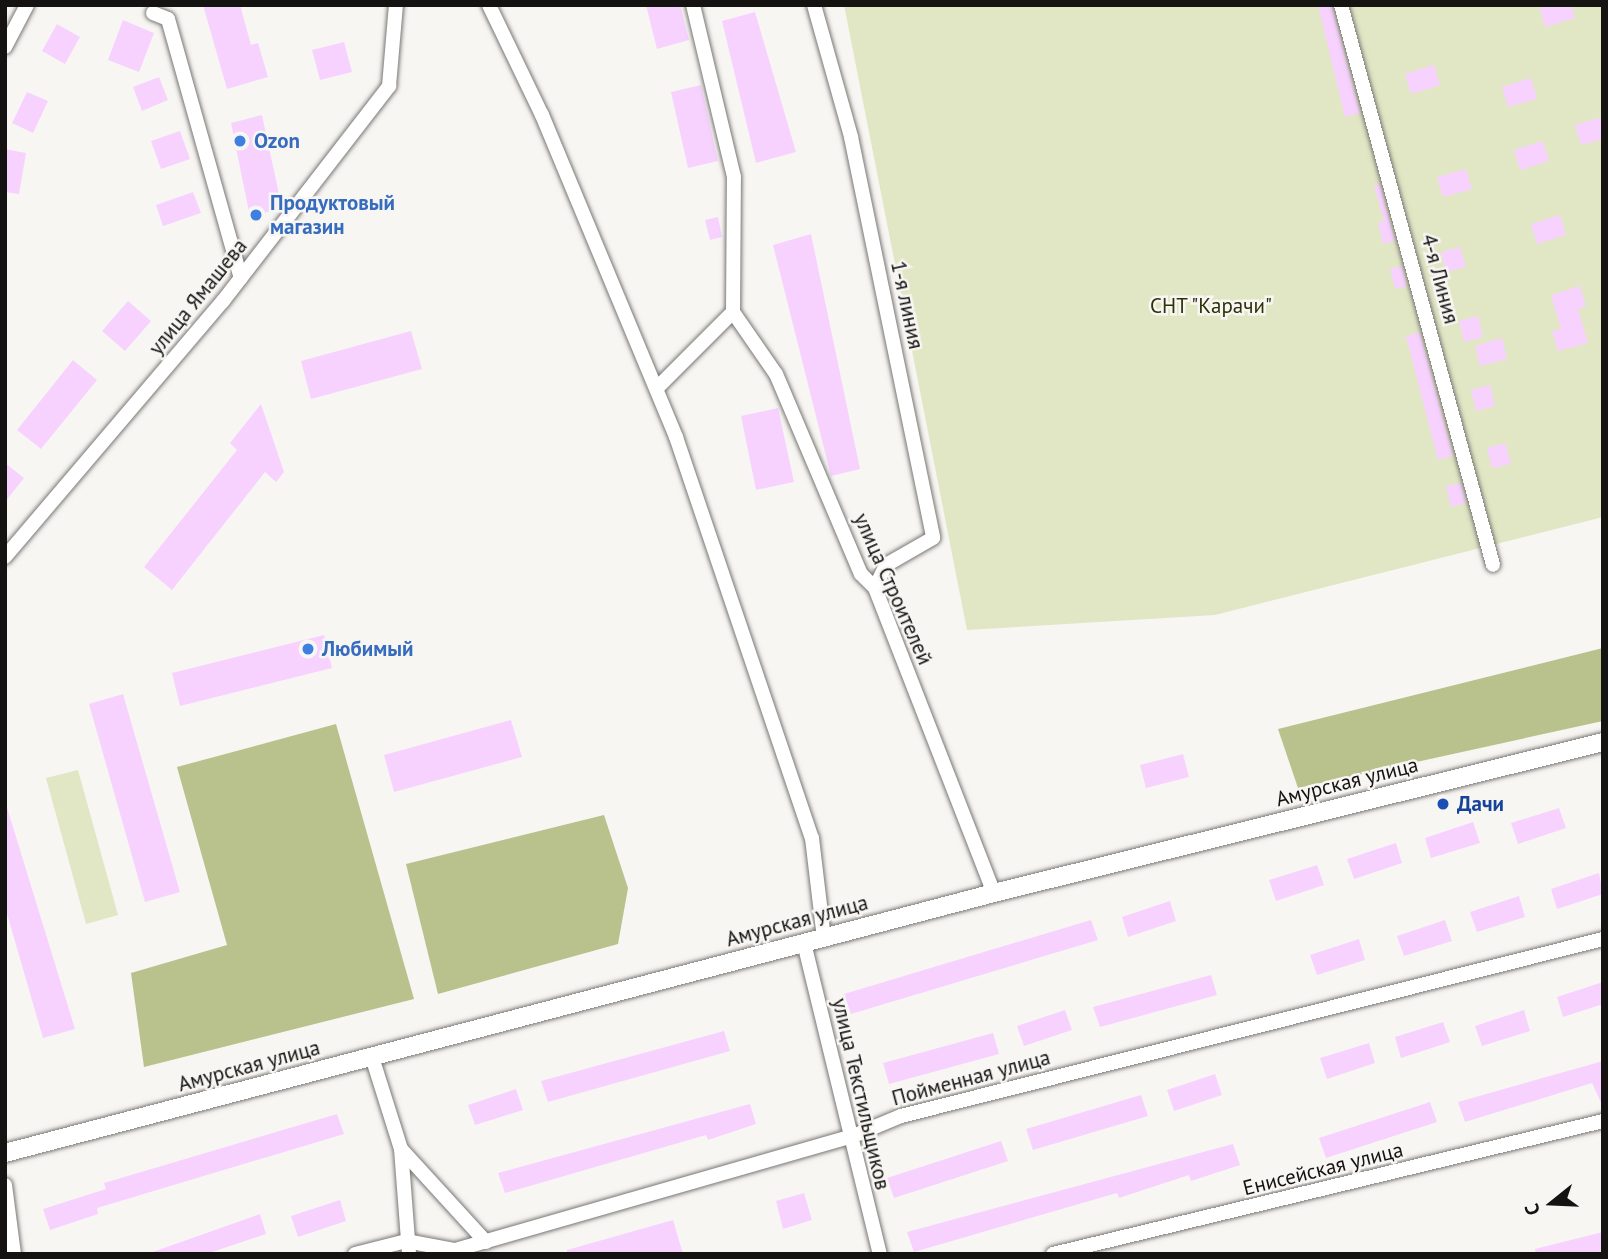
<!DOCTYPE html>
<html>
<head>
<meta charset="utf-8">
<style>
  body { margin:0 }
  #map { position:relative; width:1608px; height:1259px; overflow:hidden; background:#f8f6f3; font-family:"PT Sans",sans-serif }
  div>[style] { position:absolute }
  .green>* { inset:0; background:#e1e6c4 }
  .forest>* { inset:0; background:#b9c18c }
  .building>* { inset:0; background:#f8d2fe }
  .roads { filter:drop-shadow(0 0 2px #797775) drop-shadow(0 0 2px #797775) }
  .minor>* { height:14px; margin:-7px; padding:0 7px; transform-origin:7px; border-radius:7px; background:#fff }
  .tertiary>* { height:18px; margin:-9px; padding:0 9px; transform-origin:9px; border-radius:9px; background:#fff }
  .dots>* { width:19px; height:19px; translate:-50% -50%; box-sizing:border-box; border:4px solid #f8f6f3; border-radius:50% }
  span { translate:-50% -50%; white-space:nowrap; text-align:center; line-height:1.15; -webkit-text-stroke:5px #f8f6f3; paint-order:stroke }
  .shop-label { font-size:21px; color:#366cbe; font-weight:700 }
  .left { translate:0 -50%; text-align:left }
  .street-label { font-size:21px; color:#141312 }
  .park-label { font-size:21px; color:#2d3107 }
  .transit-label { font-size:21px; color:#164399; font-weight:700 }
  .frame { position:absolute; inset:0; border:7px solid #141312; pointer-events:none }
  .north { position:absolute; left:1517px; top:1168px; width:70px; height:70px; -webkit-text-stroke:5px #f8f6f3; paint-order:stroke; rotate:252deg; font-size:19px; font-weight:700; line-height:28px; text-align:center; color:#141312 }
  .north::after { content:''; display:block; margin:auto; width:24px; height:32px; background:#141312; clip-path:polygon(50% 0,100% 100%,50% 72%,0 100%) }
</style>
</head>
<body>
<div id="map">
  <div class="green">
    <i style="clip-path:polygon(844px 5px,1603px 5px,1603px 517px,1215px 615px,967px 630px)"></i>
    <i style="clip-path:polygon(78px 770px,118px 915px,86px 924px,46px 778px)"></i>
  </div>
  <div class="forest">
    <i style="clip-path:polygon(1603px 648px,1603px 721px,1298px 788px,1278px 729px)"></i>
    <i style="clip-path:polygon(336px 724px,414px 999px,144px 1067px,131px 973px,227px 945px,177px 767px)"></i>
    <i style="clip-path:polygon(604px 815px,628px 888px,618px 944px,438px 994px,406px 864px)"></i>
  </div>
  <div class="building">
    <i style="clip-path:polygon(203px 5px,240px 5px,251px 45px,258px 43px,268px 77px,227px 89px)"></i>
    <i style="clip-path:polygon(646px 5px,680px 5px,689px 40px,657px 49px)"></i>
    <i style="clip-path:polygon(1318px 5px,1332px 5px,1360px 113px,1345px 117px)"></i>
    <i style="clip-path:polygon(1539px 5px,1571px 5px,1575px 18px,1545px 27px)"></i>
    <i style="clip-path:polygon(755px 12px,796px 152px,756px 163px,722px 21px)"></i>
    <i style="clip-path:polygon(123px 20px,154px 33px,139px 72px,108px 60px)"></i>
    <i style="clip-path:polygon(57px 24px,80px 37px,65px 64px,42px 51px)"></i>
    <i style="clip-path:polygon(344px 42px,352px 72px,320px 80px,312px 50px)"></i>
    <i style="clip-path:polygon(1434px 65px,1440px 85px,1411px 94px,1405px 74px)"></i>
    <i style="clip-path:polygon(159px 77px,168px 100px,142px 111px,133px 87px)"></i>
    <i style="clip-path:polygon(1531px 78px,1537px 99px,1508px 107px,1502px 87px)"></i>
    <i style="clip-path:polygon(701px 85px,718px 161px,688px 168px,671px 92px)"></i>
    <i style="clip-path:polygon(27px 92px,48px 101px,33px 133px,12px 123px)"></i>
    <i style="clip-path:polygon(262px 115px,282px 208px,250px 217px,231px 123px)"></i>
    <i style="clip-path:polygon(1603px 117px,1603px 139px,1581px 145px,1575px 125px)"></i>
    <i style="clip-path:polygon(180px 131px,190px 159px,161px 169px,151px 141px)"></i>
    <i style="clip-path:polygon(1543px 141px,1549px 161px,1520px 170px,1514px 150px)"></i>
    <i style="clip-path:polygon(5px 149px,26px 153px,19px 194px,5px 192px)"></i>
    <i style="clip-path:polygon(1466px 169px,1472px 189px,1443px 197px,1437px 177px)"></i>
    <i style="clip-path:polygon(1380px 184px,1395px 241px,1383px 244px,1378px 223px,1384px 221px,1374px 185px)"></i>
    <i style="clip-path:polygon(193px 192px,201px 213px,163px 226px,156px 205px)"></i>
    <i style="clip-path:polygon(1560px 215px,1566px 235px,1537px 244px,1531px 224px)"></i>
    <i style="clip-path:polygon(718px 217px,722px 237px,710px 240px,705px 220px)"></i>
    <i style="clip-path:polygon(811px 234px,860px 469px,831px 476px,773px 245px)"></i>
    <i style="clip-path:polygon(1460px 247px,1466px 267px,1446px 272px,1441px 252px)"></i>
    <i style="clip-path:polygon(1402px 266px,1407px 286px,1395px 289px,1390px 269px)"></i>
    <i style="clip-path:polygon(1580px 286px,1586px 306px,1578px 309px,1588px 343px,1558px 351px,1552px 331px,1561px 329px,1551px 295px)"></i>
    <i style="clip-path:polygon(128px 301px,151px 321px,125px 351px,102px 331px)"></i>
    <i style="clip-path:polygon(1478px 316px,1483px 337px,1464px 342px,1459px 321px)"></i>
    <i style="clip-path:polygon(411px 331px,422px 369px,311px 399px,301px 361px)"></i>
    <i style="clip-path:polygon(1420px 332px,1453px 456px,1438px 460px,1406px 336px)"></i>
    <i style="clip-path:polygon(1502px 338px,1507px 359px,1480px 366px,1475px 346px)"></i>
    <i style="clip-path:polygon(73px 360px,97px 380px,41px 449px,17px 430px)"></i>
    <i style="clip-path:polygon(1490px 385px,1495px 406px,1476px 411px,1471px 390px)"></i>
    <i style="clip-path:polygon(261px 404px,284px 472px,276px 482px,265px 472px,172px 590px,144px 567px,237px 450px,230px 443px)"></i>
    <i style="clip-path:polygon(778px 408px,794px 482px,756px 490px,741px 416px)"></i>
    <i style="clip-path:polygon(1505px 443px,1511px 464px,1492px 468px,1487px 448px)"></i>
    <i style="clip-path:polygon(5px 463px,24px 478px,5px 502px)"></i>
    <i style="clip-path:polygon(1461px 483px,1466px 503px,1451px 507px,1446px 486px)"></i>
    <i style="clip-path:polygon(324px 635px,332px 668px,180px 706px,172px 673px)"></i>
    <i style="clip-path:polygon(123px 694px,180px 892px,145px 902px,89px 704px)"></i>
    <i style="clip-path:polygon(511px 720px,522px 757px,394px 792px,384px 755px)"></i>
    <i style="clip-path:polygon(1183px 754px,1189px 777px,1146px 788px,1140px 765px)"></i>
    <i style="clip-path:polygon(5px 801px,75px 1029px,43px 1038px,5px 907px)"></i>
    <i style="clip-path:polygon(1559px 808px,1566px 828px,1518px 844px,1511px 823px)"></i>
    <i style="clip-path:polygon(1473px 822px,1480px 843px,1431px 858px,1425px 838px)"></i>
    <i style="clip-path:polygon(1396px 843px,1402px 863px,1354px 879px,1347px 859px)"></i>
    <i style="clip-path:polygon(1317px 865px,1324px 885px,1276px 901px,1269px 880px)"></i>
    <i style="clip-path:polygon(1599px 873px,1603px 894px,1557px 909px,1551px 889px)"></i>
    <i style="clip-path:polygon(1519px 896px,1525px 917px,1477px 932px,1470px 912px)"></i>
    <i style="clip-path:polygon(1170px 901px,1176px 921px,1128px 937px,1122px 917px)"></i>
    <i style="clip-path:polygon(1091px 920px,1098px 940px,851px 1014px,844px 994px)"></i>
    <i style="clip-path:polygon(1445px 920px,1452px 941px,1404px 956px,1397px 936px)"></i>
    <i style="clip-path:polygon(1359px 939px,1365px 960px,1317px 975px,1310px 955px)"></i>
    <i style="clip-path:polygon(1211px 975px,1217px 995px,1100px 1027px,1093px 1007px)"></i>
    <i style="clip-path:polygon(1603px 982px,1603px 1004px,1563px 1017px,1557px 997px)"></i>
    <i style="clip-path:polygon(1065px 1010px,1072px 1030px,1024px 1046px,1017px 1026px)"></i>
    <i style="clip-path:polygon(1524px 1010px,1530px 1031px,1482px 1046px,1475px 1026px)"></i>
    <i style="clip-path:polygon(1443px 1022px,1450px 1042px,1401px 1058px,1395px 1037px)"></i>
    <i style="clip-path:polygon(724px 1031px,730px 1051px,548px 1102px,541px 1081px)"></i>
    <i style="clip-path:polygon(993px 1033px,999px 1054px,889px 1084px,883px 1063px)"></i>
    <i style="clip-path:polygon(1369px 1043px,1375px 1063px,1327px 1079px,1320px 1058px)"></i>
    <i style="clip-path:polygon(1603px 1061px,1603px 1107px,1592px 1083px,1465px 1122px,1458px 1102px)"></i>
    <i style="clip-path:polygon(1215px 1074px,1222px 1095px,1174px 1111px,1167px 1090px)"></i>
    <i style="clip-path:polygon(516px 1089px,523px 1110px,475px 1125px,468px 1105px)"></i>
    <i style="clip-path:polygon(1141px 1095px,1148px 1116px,1033px 1150px,1026px 1129px)"></i>
    <i style="clip-path:polygon(1430px 1102px,1437px 1122px,1326px 1158px,1319px 1138px)"></i>
    <i style="clip-path:polygon(750px 1104px,756px 1124px,708px 1140px,706px 1135px,505px 1193px,498px 1173px)"></i>
    <i style="clip-path:polygon(337px 1114px,344px 1134px,97px 1208px,98px 1214px,50px 1230px,43px 1209px,106px 1189px,104px 1183px)"></i>
    <i style="clip-path:polygon(1001px 1141px,1008px 1161px,894px 1198px,887px 1178px)"></i>
    <i style="clip-path:polygon(1233px 1144px,1240px 1165px,1191px 1181px,1189px 1175px,1119px 1198px,1117px 1193px,914px 1252px,907px 1232px)"></i>
    <i style="clip-path:polygon(804px 1193px,812px 1220px,783px 1229px,776px 1201px)"></i>
    <i style="clip-path:polygon(340px 1200px,346px 1221px,298px 1237px,291px 1216px)"></i>
    <i style="clip-path:polygon(260px 1214px,266px 1234px,206px 1254px,147px 1254px)"></i>
    <i style="clip-path:polygon(673px 1220px,683px 1254px,567px 1254px,567px 1250px)"></i>
    <i style="clip-path:polygon(1603px 1232px,1603px 1254px,1536px 1254px,1535px 1249px)"></i>
  </div>
  <div class="roads">
    <div class="minor">
      <i style="left:489px;top:5px;width:122px;rotate:64.3deg"></i>
      <i style="left:542px;top:115px;width:349px;rotate:67.4deg"></i>
      <i style="left:676px;top:437px;width:423px;rotate:71.3deg"></i>
      <i style="left:812px;top:838px;width:101px;rotate:83.2deg"></i>
      <i style="left:814px;top:5px;width:137px;rotate:74.3deg"></i>
      <i style="left:851px;top:137px;width:409px;rotate:78.4deg"></i>
      <i style="left:933px;top:538px;width:54px;rotate:150.1deg"></i>
      <i style="left:886px;top:565px;width:25px;rotate:116deg"></i>
      <i style="left:1341px;top:5px;width:580px;rotate:74.81deg"></i>
      <i style="left:153px;top:13px;width:16px;rotate:22deg"></i>
      <i style="left:168px;top:19px;width:269px;rotate:74.3deg"></i>
      <i style="left:5px;top:47px;width:47px;rotate:-62.4deg"></i>
      <i style="left:733px;top:312px;width:75px;rotate:55.3deg"></i>
      <i style="left:776px;top:374px;width:217px;rotate:67deg"></i>
      <i style="left:861px;top:574px;width:20px;rotate:45deg"></i>
      <i style="left:875px;top:588px;width:327px;rotate:68.7deg"></i>
      <i style="left:658px;top:387px;width:106px;rotate:-45deg"></i>
      <i style="left:733px;top:312px;width:135px;rotate:-89.6deg"></i>
      <i style="left:734px;top:177px;width:177px;rotate:-103.4deg"></i>
      <i style="left:5px;top:557px;width:336px;rotate:-49.6deg"></i>
      <i style="left:223px;top:301px;width:272px;rotate:-52.3deg"></i>
      <i style="left:389px;top:86px;width:81px;rotate:-85.1deg"></i>
      <i style="left:804px;top:943px;width:320px;rotate:76.3deg"></i>
      <i style="left:372px;top:1057px;width:96px;rotate:72.5deg"></i>
      <i style="left:401px;top:1149px;width:105px;rotate:85.6deg"></i>
      <i style="left:401px;top:1149px;width:126px;rotate:47.6deg"></i>
      <i style="left:5px;top:1185px;width:70px;rotate:82.6deg"></i>
      <i style="left:355px;top:1254px;width:53px;rotate:-14.3deg"></i>
      <i style="left:406px;top:1241px;width:50px;rotate:10.4deg"></i>
      <i style="left:455px;top:1250px;width:414px;rotate:-16deg"></i>
      <i style="left:853px;top:1136px;width:52px;rotate:-22.6deg"></i>
      <i style="left:901px;top:1116px;width:724px;rotate:-14.15deg"></i>
      <i style="left:1053px;top:1254px;width:566px;rotate:-13.59deg"></i>
    </div>
    <div class="tertiary">
      <i style="left:5px;top:1153px;width:1027px;rotate:-14.73deg"></i>
      <i style="left:998px;top:892px;width:623px;rotate:-13.92deg"></i>
    </div>
  </div>
  <div class="dots">
    <i style="left:240px;top:141px;background:#3f7fe0"></i>
    <i style="left:256px;top:215px;background:#3f7fe0"></i>
    <i style="left:308px;top:649px;background:#3f7fe0"></i>
    <i style="left:1443px;top:804px;background:#1a4fb4"></i>
  </div>
  <div class="shop-label">
    <span class="left" style="left:254px;top:141px">Ozon</span>
    <span class="left" style="left:270px;top:215px">Продуктовый<br>магазин</span>
    <span class="left" style="left:322px;top:649px">Любимый</span>
  </div>
  <div class="street-label">
    <span style="left:1440px;top:279px;rotate:75deg">4-я Линия</span>
    <span style="left:198px;top:297px;rotate:-51deg">улица Ямашева</span>
    <span style="left:907px;top:305px;rotate:78deg">1-я линия</span>
    <span style="left:893px;top:589px;rotate:66deg">улица Строителей</span>
    <span style="left:1347px;top:782px;rotate:-14deg">Амурская улица</span>
    <span style="left:797px;top:921px;rotate:-15deg">Амурская улица</span>
    <span style="left:249px;top:1066px;rotate:-15deg">Амурская улица</span>
    <span style="left:971px;top:1078px;rotate:-15deg">Пойменная улица</span>
    <span style="left:861px;top:1094px;rotate:77deg">улица Текстильщиков</span>
    <span style="left:1323px;top:1169px;rotate:-14deg">Енисейская улица</span>
  </div>
  <div class="park-label">
    <span style="left:1211px;top:306px">СНТ "Карачи"</span>
  </div>
  <div class="transit-label">
    <span class="left" style="left:1457px;top:804px">Дачи</span>
  </div>
  <div class="frame"></div>
  <div class="north">С</div>
</div>
</body>
</html>
